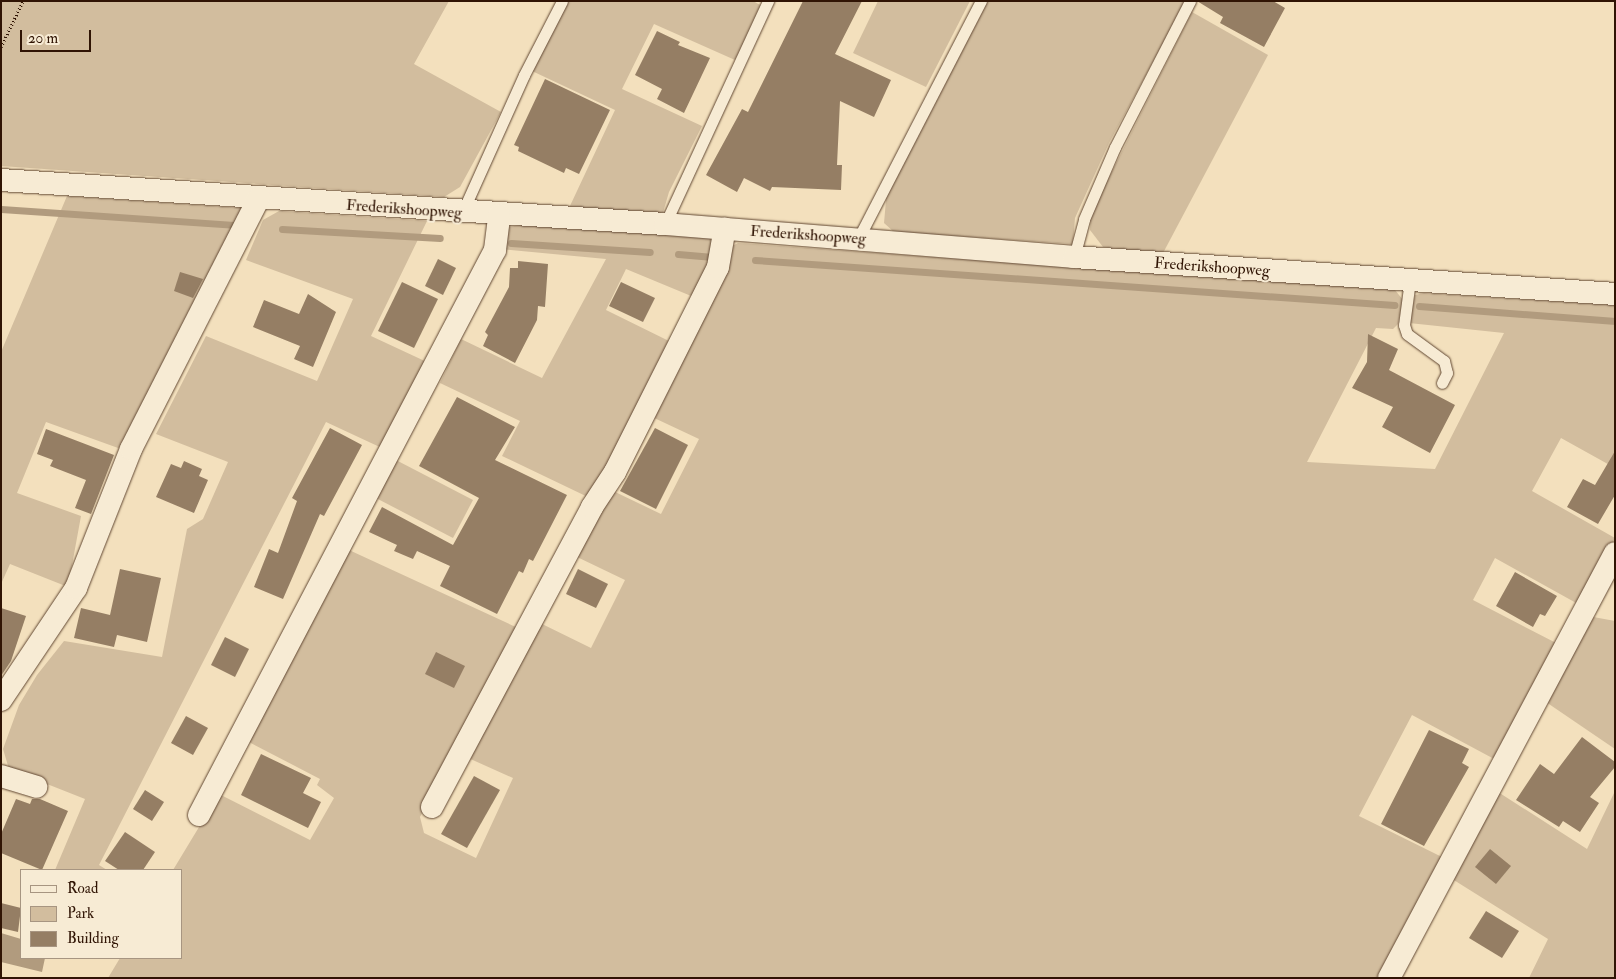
<!DOCTYPE html>
<html>
<head>
<meta charset="utf-8">
<style>
  body { margin:0 }
  #map { position:relative; width:1616px; height:979px; overflow:hidden; background:#f3e0bd; font-family:"IM FELL Double Pica",serif }
  div>[style] { position:absolute }
  .green>* { inset:0; background:#d2bd9e }
  .water>* { inset:0; background:#b19b7e }
  .stream>* { height:7px; margin:-3.5px; padding:0 3.5px; transform-origin:3.5px; border-radius:3.5px; background:#b19b7e }
  .building>* { inset:0; background:#957e64 }
  .path>* { height:3px; margin-top:-1.5px; transform-origin:0; background:repeating-linear-gradient(90deg,#301404 0 1px,transparent 0 3.5px) }
  .roads { filter:drop-shadow(0 0 1px #614732) drop-shadow(0 0 1px #614732) }
  .service>* { height:11px; margin:-5.5px; padding:0 5.5px; transform-origin:5.5px; border-radius:5.5px; background:#f7ebd4 }
  .minor>* { height:22px; margin:-11px; padding:0 11px; transform-origin:11px; border-radius:11px; background:#f7ebd4 }
  span { translate:-50% -50%; white-space:nowrap; text-align:center; line-height:1.15; -webkit-text-stroke:4px #f7ebd4; paint-order:stroke }
  .street-label { font-size:16px; color:#301404 }
  .frame { position:absolute; inset:0; border:2px solid #301404; pointer-events:none }
  .legend { position:absolute; left:20px; top:869px; width:162px; height:90px; box-sizing:border-box; background:#f7ebd4; border:1px solid #a79581; margin:0; padding:6px 9px; list-style:none; font-size:15px; color:#301404 }
  .legend li { display:flex; align-items:center; gap:10px; height:25px }
  .legend b { width:25px; border:1px solid #a79581 }
  .scale { position:absolute; left:20px; top:30px; width:71px; height:22px; box-sizing:border-box; border:2px solid #301404; border-top:0; padding-left:6px; font-size:15px; line-height:18px; white-space:nowrap; color:#301404; -webkit-text-stroke:4px #f7ebd4; paint-order:stroke }
</style>
</head>
<body>
<div id="map">
  <div class="green">
    <i style="clip-path:polygon(1px 1px,449px 1px,414px 64px,501px 112px,460px 187px,444px 197px,1px 166px)"></i>
    <i style="clip-path:polygon(569px 1px,753px 1px,762px 6px,735px 60px,654px 24px,622px 89px,702px 126px,669px 192px,662px 216px,569px 208px,615px 110px,532px 71px)"></i>
    <i style="clip-path:polygon(878px 1px,970px 1px,926px 87px,853px 53px)"></i>
    <i style="clip-path:polygon(986px 1px,1186px 1px,1109px 143px,1075px 218px,1073px 244px,894px 232px,884px 223px,887px 189px)"></i>
    <i style="clip-path:polygon(1192px 12px,1268px 55px,1162px 255px,1103px 247px,1090px 230px,1091px 213px)"></i>
    <i style="clip-path:polygon(67px 196px,243px 208px,132px 453px,46px 422px,17px 493px,81px 516px,68px 587px,10px 564px,1px 584px,1px 352px)"></i>
    <i style="clip-path:polygon(279px 211px,427px 221px,371px 336px,429px 363px,384px 449px,326px 422px,99px 865px,107px 870px,55px 870px,85px 799px,9px 769px,3px 749px,19px 705px,37px 675px,64px 641px,162px 657px,187px 529px,203px 519px,228px 462px,156px 434px,206px 336px,317px 381px,353px 299px,246px 260px,263px 220px)"></i>
    <i style="clip-path:polygon(520px 225px,709px 238px,717px 246px,696px 298px,626px 269px,606px 310px,673px 343px,592px 499px,502px 456px,520px 421px,440px 383px,461px 339px,542px 378px,606px 259px,500px 249px,509px 227px)"></i>
    <i style="clip-path:polygon(738px 243px,1395px 290px,1403px 300px,1398px 324px,1393px 329px,1376px 328px,1307px 462px,1435px 469px,1504px 333px,1409px 323px,1415px 295px,1424px 293px,1615px 305px,1615px 468px,1561px 438px,1532px 491px,1615px 538px,1578px 604px,1495px 558px,1473px 600px,1558px 644px,1496px 760px,1412px 715px,1359px 816px,1444px 858px,1384px 978px,108px 978px,120px 958px,181px 958px,181px 870px,173px 870px,219px 794px,310px 840px,334px 798px,317px 785px,320px 779px,247px 741px,349px 550px,518px 628px,420px 817px,424px 833px,476px 858px,513px 778px,466px 757px,538px 622px,591px 648px,625px 580px,575px 556px,611px 490px,661px 514px,699px 439px,650px 416px,730px 247px)"></i>
    <i style="clip-path:polygon(394px 459px,473px 500px,453px 538px,374px 497px)"></i>
    <i style="clip-path:polygon(1588px 616px,1615px 621px,1615px 749px,1543px 700px)"></i>
    <i style="clip-path:polygon(1495px 790px,1587px 849px,1615px 791px,1615px 978px,1529px 978px,1548px 939px,1449px 877px)"></i>
  </div>
  <div class="water">
    <i style="clip-path:polygon(1px 933px,21px 939px,21px 958px,45px 958px,42px 972px,1px 962px)"></i>
  </div>
  <div class="stream">
    <i style="left:1px;top:209px;width:237px;rotate:3.9deg"></i>
    <i style="left:282px;top:229px;width:158px;rotate:3.3deg"></i>
    <i style="left:511px;top:243px;width:139px;rotate:3.7deg"></i>
    <i style="left:678px;top:254px;width:32px;rotate:5deg"></i>
    <i style="left:755px;top:260px;width:641px;rotate:4.03deg"></i>
    <i style="left:1419px;top:306px;width:197px;rotate:4.4deg"></i>
  </div>
  <div class="building">
    <i style="clip-path:polygon(803px 1px,862px 1px,835px 54px,891px 80px,874px 117px,840px 101px,837px 165px,842px 165px,841px 190px,772px 187px,770px 191px,744px 178px,737px 192px,706px 175px,742px 109px,748px 112px)"></i>
    <i style="clip-path:polygon(1197px 1px,1273px 1px,1285px 8px,1264px 47px,1220px 23px,1223px 17px)"></i>
    <i style="clip-path:polygon(657px 31px,680px 42px,678px 45px,710px 58px,684px 113px,657px 99px,662px 89px,635px 75px)"></i>
    <i style="clip-path:polygon(545px 79px,610px 110px,579px 174px,566px 168px,564px 173px,518px 151px,519px 147px,514px 145px)"></i>
    <i style="clip-path:polygon(438px 259px,456px 268px,443px 295px,425px 286px)"></i>
    <i style="clip-path:polygon(518px 261px,548px 264px,545px 307px,538px 306px,537px 320px,515px 363px,483px 346px,488px 335px,485px 332px,509px 287px,510px 268px,518px 268px)"></i>
    <i style="clip-path:polygon(180px 272px,203px 279px,193px 298px,174px 291px)"></i>
    <i style="clip-path:polygon(402px 282px,438px 299px,414px 348px,378px 331px)"></i>
    <i style="clip-path:polygon(621px 282px,655px 298px,643px 322px,609px 306px)"></i>
    <i style="clip-path:polygon(308px 294px,336px 312px,313px 367px,294px 359px,300px 346px,253px 327px,264px 300px,299px 314px)"></i>
    <i style="clip-path:polygon(1368px 334px,1398px 349px,1389px 370px,1455px 405px,1430px 453px,1382px 427px,1393px 407px,1352px 388px,1367px 362px)"></i>
    <i style="clip-path:polygon(457px 397px,515px 427px,495px 460px,567px 495px,533px 561px,529px 559px,523px 573px,519px 571px,497px 614px,440px 586px,450px 566px,417px 551px,413px 559px,394px 551px,397px 545px,369px 532px,382px 507px,453px 545px,479px 498px,419px 466px)"></i>
    <i style="clip-path:polygon(330px 428px,362px 445px,324px 516px,320px 514px,283px 599px,254px 587px,269px 549px,278px 553px,297px 501px,292px 498px)"></i>
    <i style="clip-path:polygon(655px 428px,688px 445px,656px 509px,620px 491px)"></i>
    <i style="clip-path:polygon(46px 429px,114px 455px,91px 514px,75px 508px,86px 480px,50px 466px,53px 460px,37px 454px)"></i>
    <i style="clip-path:polygon(1615px 451px,1615px 495px,1598px 524px,1567px 507px,1583px 479px,1595px 485px)"></i>
    <i style="clip-path:polygon(184px 461px,202px 469px,199px 476px,208px 480px,194px 513px,156px 497px,171px 464px,181px 468px)"></i>
    <i style="clip-path:polygon(120px 569px,161px 578px,147px 642px,117px 635px,114px 647px,74px 638px,81px 608px,110px 615px)"></i>
    <i style="clip-path:polygon(578px 569px,608px 584px,596px 608px,566px 594px)"></i>
    <i style="clip-path:polygon(1515px 572px,1557px 596px,1545px 616px,1540px 614px,1533px 627px,1496px 606px)"></i>
    <i style="clip-path:polygon(1px 608px,26px 616px,11px 661px,1px 676px)"></i>
    <i style="clip-path:polygon(225px 637px,249px 649px,235px 677px,211px 665px)"></i>
    <i style="clip-path:polygon(436px 652px,465px 666px,454px 688px,425px 674px)"></i>
    <i style="clip-path:polygon(186px 716px,208px 728px,193px 755px,171px 743px)"></i>
    <i style="clip-path:polygon(1429px 730px,1469px 749px,1462px 763px,1469px 767px,1424px 846px,1381px 824px)"></i>
    <i style="clip-path:polygon(1582px 737px,1615px 762px,1615px 767px,1590px 797px,1599px 803px,1580px 832px,1563px 821px,1559px 827px,1516px 800px,1540px 764px,1554px 774px)"></i>
    <i style="clip-path:polygon(261px 754px,311px 778px,303px 793px,321px 802px,308px 828px,241px 795px)"></i>
    <i style="clip-path:polygon(474px 776px,500px 790px,467px 848px,441px 834px)"></i>
    <i style="clip-path:polygon(145px 790px,164px 802px,152px 821px,133px 809px)"></i>
    <i style="clip-path:polygon(16px 799px,30px 804px,32px 799px,40px 799px,68px 811px,42px 870px,1px 853px,1px 834px)"></i>
    <i style="clip-path:polygon(125px 832px,155px 852px,143px 870px,119px 870px,105px 861px)"></i>
    <i style="clip-path:polygon(1490px 849px,1511px 866px,1496px 884px,1475px 867px)"></i>
    <i style="clip-path:polygon(1px 903px,21px 908px,18px 932px,1px 928px)"></i>
    <i style="clip-path:polygon(1486px 911px,1519px 931px,1502px 958px,1469px 938px)"></i>
  </div>
  <div class="path">
    <i style="left:1px;top:47px;width:51px;rotate:-64.4deg"></i>
  </div>
  <div class="roads">
    <div class="service">
      <i style="left:462px;top:213px;width:151px;rotate:-65.8deg"></i>
      <i style="left:524px;top:75px;width:83px;rotate:-62.8deg"></i>
      <i style="left:665px;top:224px;width:246px;rotate:-65.2deg"></i>
      <i style="left:858px;top:239px;width:268px;rotate:-62.7deg"></i>
      <i style="left:1074px;top:257px;width:39px;rotate:-75deg"></i>
      <i style="left:1084px;top:219px;width:78px;rotate:-66.7deg"></i>
      <i style="left:1115px;top:147px;width:164px;rotate:-62.8deg"></i>
      <i style="left:1410px;top:280px;width:45px;rotate:97.6deg"></i>
      <i style="left:1404px;top:325px;width:9px;rotate:72deg"></i>
      <i style="left:1407px;top:334px;width:46px;rotate:36.1deg"></i>
      <i style="left:1444px;top:361px;width:12px;rotate:76deg"></i>
      <i style="left:1447px;top:373px;width:11px;rotate:117deg"></i>
    </div>
    <div class="minor">
      <i style="left:1px;top:180px;width:665px;rotate:3.79deg"></i>
      <i style="left:665px;top:224px;width:410px;rotate:4.6deg"></i>
      <i style="left:1074px;top:257px;width:542px;rotate:3.91deg"></i>
      <i style="left:1px;top:700px;width:135px;rotate:-56.2deg"></i>
      <i style="left:76px;top:588px;width:149px;rotate:-68.4deg"></i>
      <i style="left:131px;top:449px;width:282px;rotate:-63deg"></i>
      <i style="left:1px;top:776px;width:37px;rotate:17deg"></i>
      <i style="left:432px;top:807px;width:340px;rotate:-61.9deg"></i>
      <i style="left:592px;top:507px;width:42px;rotate:-56.7deg"></i>
      <i style="left:615px;top:472px;width:229px;rotate:-63.3deg"></i>
      <i style="left:718px;top:267px;width:39px;rotate:-80deg"></i>
      <i style="left:199px;top:815px;width:638px;rotate:-62.35deg"></i>
      <i style="left:495px;top:250px;width:35px;rotate:-83deg"></i>
      <i style="left:1389px;top:978px;width:481px;rotate:-62deg"></i>
    </div>
  </div>
  <div class="street-label">
    <span style="left:404px;top:209px;rotate:4deg">Frederikshoopweg</span>
    <span style="left:808px;top:235px;rotate:4deg">Frederikshoopweg</span>
    <span style="left:1212px;top:267px;rotate:4deg">Frederikshoopweg</span>
  </div>
  <div class="frame"></div>
  <ul class="legend">
  <li><b style="height:6px;background:#f7ebd4"></b>Road</li>
  <li><b style="height:14px;background:#d2bd9e"></b>Park</li>
  <li><b style="height:14px;background:#957e64"></b>Building</li>
  </ul>
  <div class="scale">20 m</div>
</div>
</body>
</html>
